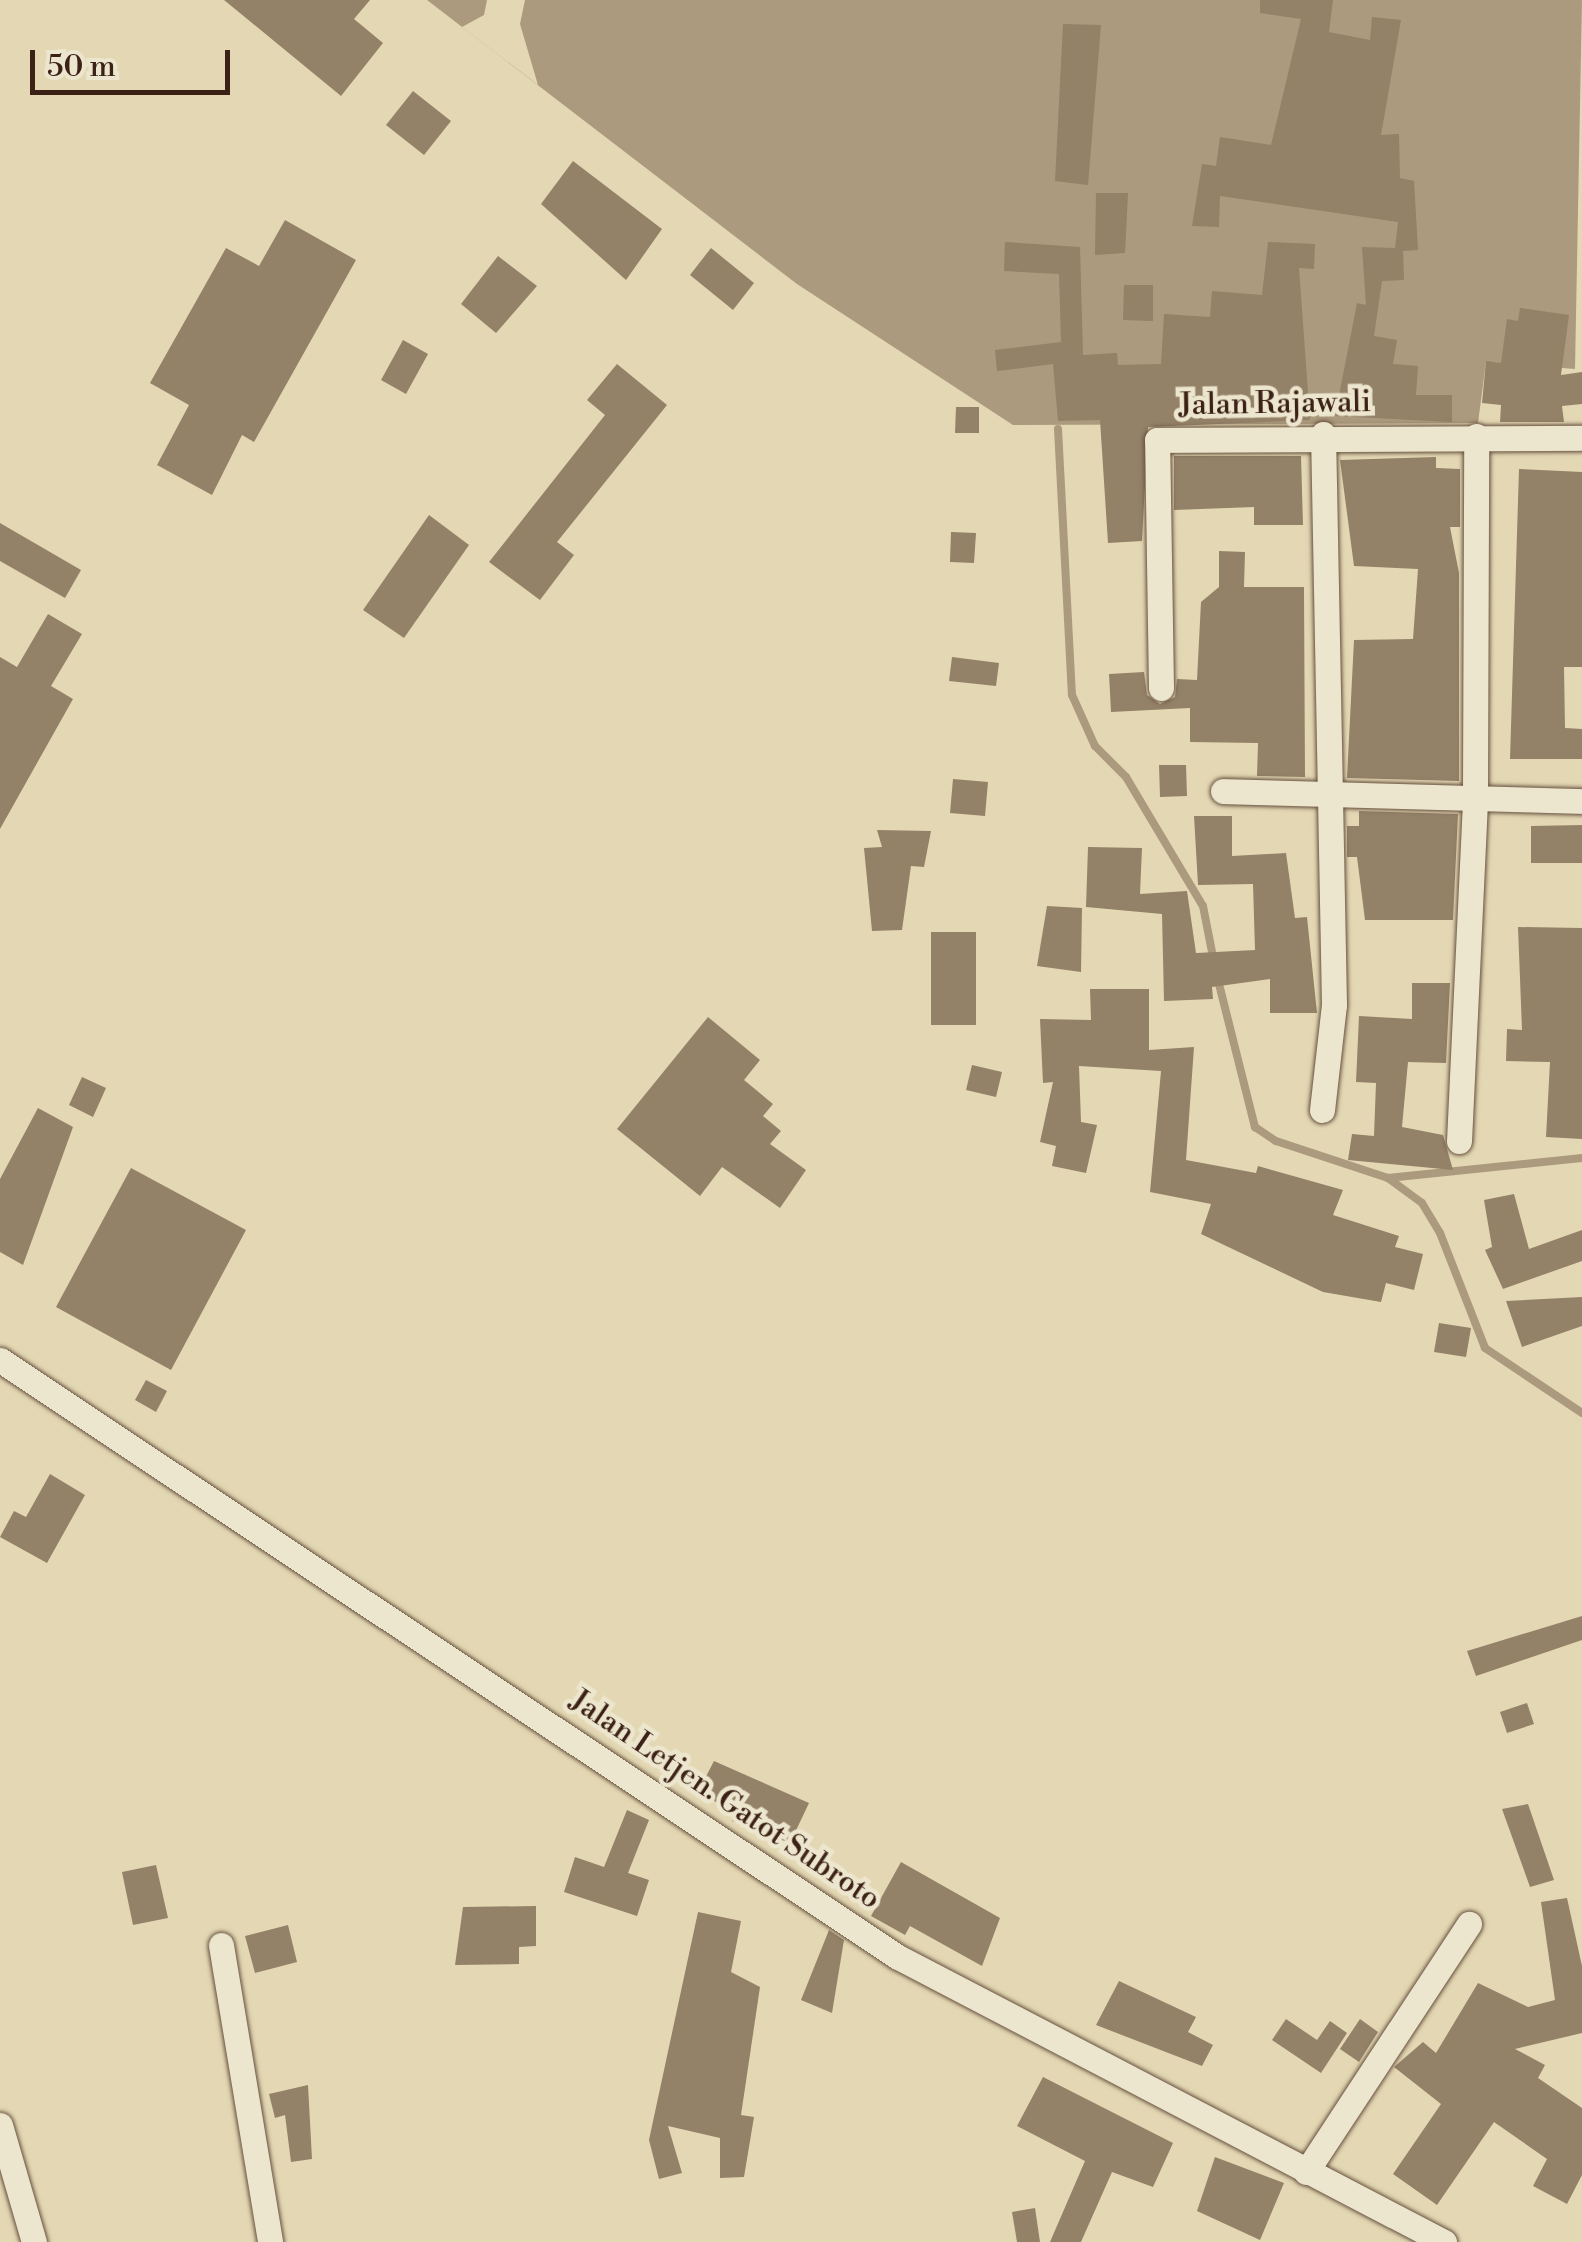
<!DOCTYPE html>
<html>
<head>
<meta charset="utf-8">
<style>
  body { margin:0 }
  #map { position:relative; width:1582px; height:2242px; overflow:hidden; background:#e4d8b4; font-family:"Libre Bodoni",serif }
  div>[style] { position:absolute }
  .water>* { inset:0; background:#ab9a7e }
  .pier>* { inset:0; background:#e4d8b4 }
  .stream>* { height:8px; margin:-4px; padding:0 4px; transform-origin:4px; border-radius:4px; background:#ab9a7e }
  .building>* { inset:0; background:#938168 }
  .roads { filter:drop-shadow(0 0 2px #66503e) drop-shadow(0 0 2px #66503e) }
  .minor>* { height:25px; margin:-12.5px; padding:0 12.5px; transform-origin:12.5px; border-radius:12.5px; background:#ede6ce }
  span { translate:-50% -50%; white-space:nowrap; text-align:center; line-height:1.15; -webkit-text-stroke:9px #ede6ce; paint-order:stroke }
  .street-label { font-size:30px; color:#3c2216 }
  .scale { position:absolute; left:30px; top:50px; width:200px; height:45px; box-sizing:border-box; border:5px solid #3c2216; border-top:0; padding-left:12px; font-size:30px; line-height:35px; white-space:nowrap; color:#3c2216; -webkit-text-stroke:8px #ede6ce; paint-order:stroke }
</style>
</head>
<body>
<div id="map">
  <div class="water">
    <i style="clip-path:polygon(427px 0,1582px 0,1575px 369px,1486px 362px,1478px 423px,1013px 425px,797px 284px)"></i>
  </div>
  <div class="pier">
    <i style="clip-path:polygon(487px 0,525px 0,520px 24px,538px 85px,462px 27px,484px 15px)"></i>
  </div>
  <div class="stream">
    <i style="left:1058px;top:429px;width:266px;rotate:87deg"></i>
    <i style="left:1072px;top:695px;width:56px;rotate:65.7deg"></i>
    <i style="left:1095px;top:746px;width:44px;rotate:45deg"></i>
    <i style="left:1126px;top:777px;width:150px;rotate:59.2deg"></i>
    <i style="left:1203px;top:906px;width:57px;rotate:78.9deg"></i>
    <i style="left:1217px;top:976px;width:156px;rotate:75.9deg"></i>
    <i style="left:1255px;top:1127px;width:25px;rotate:34deg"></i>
    <i style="left:1276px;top:1141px;width:118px;rotate:18.3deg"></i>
    <i style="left:1388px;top:1178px;width:195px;rotate:-5.9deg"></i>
    <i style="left:1388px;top:1178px;width:42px;rotate:36.3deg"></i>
    <i style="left:1422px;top:1203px;width:35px;rotate:59deg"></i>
    <i style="left:1440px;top:1233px;width:123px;rotate:68.6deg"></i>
    <i style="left:1485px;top:1348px;width:117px;rotate:33.8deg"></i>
  </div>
  <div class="building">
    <i style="clip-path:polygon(224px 0,370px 0,354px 19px,383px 43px,341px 96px)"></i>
    <i style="clip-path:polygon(1260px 0,1333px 0,1329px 32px,1370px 40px,1372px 17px,1401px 20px,1381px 135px,1399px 134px,1400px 178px,1414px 181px,1418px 250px,1403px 251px,1404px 280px,1382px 281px,1374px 336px,1397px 340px,1393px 364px,1418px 366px,1416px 395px,1452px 395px,1452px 422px,1335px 416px,1357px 303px,1366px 305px,1362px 247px,1395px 248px,1398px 222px,1220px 196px,1219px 227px,1192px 226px,1202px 164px,1216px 166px,1220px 137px,1271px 145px,1301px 19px,1260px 13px)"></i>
    <i style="clip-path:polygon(1063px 24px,1101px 25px,1088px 185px,1055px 181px)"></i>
    <i style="clip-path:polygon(413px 91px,451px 121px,424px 155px,386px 125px)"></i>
    <i style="clip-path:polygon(573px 161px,662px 229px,626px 280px,541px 204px)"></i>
    <i style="clip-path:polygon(1096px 193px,1128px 193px,1125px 253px,1095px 255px)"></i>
    <i style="clip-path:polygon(285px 220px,356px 260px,254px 442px,242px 435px,212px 495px,157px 465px,189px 405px,150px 383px,226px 248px,259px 266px)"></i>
    <i style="clip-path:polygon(1005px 242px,1080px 247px,1083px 355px,1117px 353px,1118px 365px,1161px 364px,1164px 314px,1210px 317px,1212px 291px,1262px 295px,1268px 242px,1315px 244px,1314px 269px,1299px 268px,1310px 420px,1148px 427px,1142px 541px,1108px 543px,1100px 420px,1058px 421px,1053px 364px,997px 371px,995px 350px,1061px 342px,1059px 274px,1004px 271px)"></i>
    <i style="clip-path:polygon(711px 248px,754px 283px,733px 310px,690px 275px)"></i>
    <i style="clip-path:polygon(498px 256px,537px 286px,496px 333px,461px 304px)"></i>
    <i style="clip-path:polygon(1124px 285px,1153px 285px,1153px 321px,1123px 320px)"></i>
    <i style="clip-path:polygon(1520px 308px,1569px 315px,1561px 375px,1582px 372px,1582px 404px,1562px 406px,1564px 422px,1500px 422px,1501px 405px,1482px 403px,1486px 361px,1501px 363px,1507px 319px,1518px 321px)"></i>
    <i style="clip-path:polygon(403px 340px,428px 354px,406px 394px,381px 380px)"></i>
    <i style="clip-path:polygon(617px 364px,667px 405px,557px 542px,574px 555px,540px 600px,489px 562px,605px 415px,587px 400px)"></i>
    <i style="clip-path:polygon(956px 407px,979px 407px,979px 433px,955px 433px)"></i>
    <i style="clip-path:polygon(1174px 456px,1301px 456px,1303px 525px,1254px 525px,1254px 507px,1174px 510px)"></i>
    <i style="clip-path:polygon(1436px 457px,1436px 468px,1460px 469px,1460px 527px,1450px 527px,1459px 573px,1459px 781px,1347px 778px,1354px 640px,1413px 639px,1418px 569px,1354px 566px,1340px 460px)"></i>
    <i style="clip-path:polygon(1519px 469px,1582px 472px,1582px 667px,1564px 667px,1565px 728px,1582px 729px,1582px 759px,1510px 759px)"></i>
    <i style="clip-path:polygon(429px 515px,469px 545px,404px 638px,363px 610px)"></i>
    <i style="clip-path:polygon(0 523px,81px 570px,65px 598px,0 561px)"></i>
    <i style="clip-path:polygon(951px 532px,976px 533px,974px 563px,950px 562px)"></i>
    <i style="clip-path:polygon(1219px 551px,1245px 552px,1244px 587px,1304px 587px,1305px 777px,1257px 776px,1258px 743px,1190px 742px,1190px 708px,1111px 712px,1109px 674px,1144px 672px,1147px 695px,1160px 704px,1175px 697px,1177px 679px,1197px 680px,1201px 602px,1219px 587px)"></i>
    <i style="clip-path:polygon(48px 614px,82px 634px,51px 686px,73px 699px,0 829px,0 657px,17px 667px)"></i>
    <i style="clip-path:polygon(952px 657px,999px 663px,996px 686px,949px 681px)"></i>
    <i style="clip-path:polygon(1159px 765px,1186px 765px,1187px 796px,1160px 797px)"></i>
    <i style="clip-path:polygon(953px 779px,988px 782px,985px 816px,950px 813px)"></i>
    <i style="clip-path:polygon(1359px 811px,1458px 814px,1453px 920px,1365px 920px,1357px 857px,1347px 857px,1347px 826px,1359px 826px)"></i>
    <i style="clip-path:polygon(1194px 816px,1232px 816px,1232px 856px,1286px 853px,1295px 918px,1307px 917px,1317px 1013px,1270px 1013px,1270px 979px,1212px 987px,1213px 999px,1164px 1001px,1162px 914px,1086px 907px,1088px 847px,1142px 848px,1140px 894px,1187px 891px,1196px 953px,1255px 950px,1253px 884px,1198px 885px)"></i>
    <i style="clip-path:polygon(1582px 825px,1582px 863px,1531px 863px,1531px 826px)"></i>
    <i style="clip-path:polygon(877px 830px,931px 831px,924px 867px,911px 866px,902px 930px,872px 931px,864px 848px,882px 847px)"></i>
    <i style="clip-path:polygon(1047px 906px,1082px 908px,1081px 972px,1037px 966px)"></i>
    <i style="clip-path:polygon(1518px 927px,1582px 928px,1582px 1139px,1546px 1137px,1550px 1062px,1506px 1061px,1507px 1029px,1522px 1030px)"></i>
    <i style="clip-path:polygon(931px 932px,976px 932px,976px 1025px,931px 1025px)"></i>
    <i style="clip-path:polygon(1412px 983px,1450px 983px,1446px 1063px,1408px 1062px,1402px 1127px,1443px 1135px,1453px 1170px,1348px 1160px,1352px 1134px,1374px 1136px,1376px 1083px,1356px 1082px,1359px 1016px,1412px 1019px)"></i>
    <i style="clip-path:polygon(1090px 989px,1149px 989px,1149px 1050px,1194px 1047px,1186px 1160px,1256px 1173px,1258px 1166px,1343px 1190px,1333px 1215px,1399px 1236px,1395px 1247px,1423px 1254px,1414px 1290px,1386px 1283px,1381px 1302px,1323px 1292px,1201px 1234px,1211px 1204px,1150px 1192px,1161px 1071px,1079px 1066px,1081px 1122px,1097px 1125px,1086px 1173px,1052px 1166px,1056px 1146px,1040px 1142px,1053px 1082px,1043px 1083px,1040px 1019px,1091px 1020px)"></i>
    <i style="clip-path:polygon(708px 1017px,760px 1060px,744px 1080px,773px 1104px,763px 1116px,781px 1131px,770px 1144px,806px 1170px,780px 1208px,722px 1167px,700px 1196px,617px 1129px)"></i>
    <i style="clip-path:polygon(972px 1065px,1002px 1072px,996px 1097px,966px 1090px)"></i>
    <i style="clip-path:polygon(82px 1077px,106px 1088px,93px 1117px,69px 1105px)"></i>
    <i style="clip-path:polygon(38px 1108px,73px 1127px,23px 1265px,0 1252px,0 1179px)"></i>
    <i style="clip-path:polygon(131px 1168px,246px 1230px,171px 1370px,56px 1307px)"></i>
    <i style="clip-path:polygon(1514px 1194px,1529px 1249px,1582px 1230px,1582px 1261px,1503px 1289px,1485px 1250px,1492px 1247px,1484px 1200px)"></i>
    <i style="clip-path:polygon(1582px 1297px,1582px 1326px,1522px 1347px,1506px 1301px)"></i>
    <i style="clip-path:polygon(1439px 1323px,1471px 1328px,1466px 1357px,1434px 1352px)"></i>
    <i style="clip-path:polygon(146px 1380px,167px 1391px,156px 1412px,135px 1400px)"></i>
    <i style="clip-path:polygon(50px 1474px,85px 1495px,47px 1563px,0 1537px,14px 1511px,26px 1517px)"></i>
    <i style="clip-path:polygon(1582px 1616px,1582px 1640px,1476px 1676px,1467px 1651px)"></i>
    <i style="clip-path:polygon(1527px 1703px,1534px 1724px,1507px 1733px,1500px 1712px)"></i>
    <i style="clip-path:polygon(714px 1761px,809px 1803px,790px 1843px,732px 1821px,736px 1813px,698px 1792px)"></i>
    <i style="clip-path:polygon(1528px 1804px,1554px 1880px,1530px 1887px,1502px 1809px)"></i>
    <i style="clip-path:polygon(627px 1810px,649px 1820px,628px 1873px,649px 1880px,637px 1916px,564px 1892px,575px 1857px,604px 1867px)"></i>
    <i style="clip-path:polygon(901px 1862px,1000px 1918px,982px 1966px,910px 1926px,905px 1935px,871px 1916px)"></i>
    <i style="clip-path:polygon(156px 1865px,168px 1918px,133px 1925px,122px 1872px)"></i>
    <i style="clip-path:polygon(1567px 1898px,1582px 1966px,1582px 2033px,1515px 2049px,1545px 2065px,1538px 2078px,1582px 2108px,1582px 2175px,1567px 2204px,1533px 2186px,1547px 2159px,1494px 2122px,1437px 2205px,1393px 2174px,1441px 2104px,1394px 2067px,1423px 2042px,1436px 2053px,1478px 1983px,1528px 2007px,1555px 2000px,1541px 1902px)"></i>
    <i style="clip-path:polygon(536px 1906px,536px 1946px,519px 1947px,519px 1964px,455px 1965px,463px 1907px)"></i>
    <i style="clip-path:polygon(698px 1912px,741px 1921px,731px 1972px,760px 1987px,741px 2115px,754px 2117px,744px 2177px,720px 2178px,720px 2138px,668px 2126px,682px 2173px,659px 2179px,649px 2140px)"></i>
    <i style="clip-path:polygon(288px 1925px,297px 1962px,255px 1973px,245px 1936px)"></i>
    <i style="clip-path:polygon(829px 1930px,844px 1940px,832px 2013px,801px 2000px)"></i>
    <i style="clip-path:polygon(1119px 1981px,1196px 2017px,1188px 2032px,1213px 2045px,1202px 2066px,1096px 2025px)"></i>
    <i style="clip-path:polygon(1286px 2019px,1317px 2040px,1330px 2021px,1347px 2033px,1321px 2073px,1272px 2040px)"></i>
    <i style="clip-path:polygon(1360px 2019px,1378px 2032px,1359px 2062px,1340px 2049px)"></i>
    <i style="clip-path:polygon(1043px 2077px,1173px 2143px,1153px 2187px,1112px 2172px,1081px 2242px,1050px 2242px,1085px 2161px,1017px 2126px)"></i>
    <i style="clip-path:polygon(308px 2085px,312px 2159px,291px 2162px,285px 2115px,275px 2118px,269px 2094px)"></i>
    <i style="clip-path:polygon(1215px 2157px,1284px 2183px,1260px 2240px,1197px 2211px)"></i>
    <i style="clip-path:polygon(1035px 2208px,1040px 2242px,1017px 2242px,1012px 2212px)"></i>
  </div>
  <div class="roads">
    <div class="minor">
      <i style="left:1161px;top:688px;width:248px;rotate:-90.9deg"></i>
      <i style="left:1157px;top:440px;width:425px;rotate:-0.3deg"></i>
      <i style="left:1223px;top:791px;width:359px;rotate:1.6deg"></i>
      <i style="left:1322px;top:1110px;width:106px;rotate:-83.5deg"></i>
      <i style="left:1334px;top:1005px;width:571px;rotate:-91.1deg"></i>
      <i style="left:1459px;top:1141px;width:345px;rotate:-87.3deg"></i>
      <i style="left:1475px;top:796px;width:360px;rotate:-89.8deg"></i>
      <i style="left:0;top:1360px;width:1078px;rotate:33.62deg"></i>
      <i style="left:898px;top:1957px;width:616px;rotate:27.56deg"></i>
      <i style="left:221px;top:1945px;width:301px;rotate:80.6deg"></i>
      <i style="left:0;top:2125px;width:122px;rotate:73.8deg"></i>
      <i style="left:1306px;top:2172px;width:297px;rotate:-56.7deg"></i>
    </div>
  </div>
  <div class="street-label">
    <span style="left:1275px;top:404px;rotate:-1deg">Jalan Rajawali</span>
    <span style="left:725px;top:1800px;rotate:34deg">Jalan Letjen. Gatot Subroto</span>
  </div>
  <div class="scale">50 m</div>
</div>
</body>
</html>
